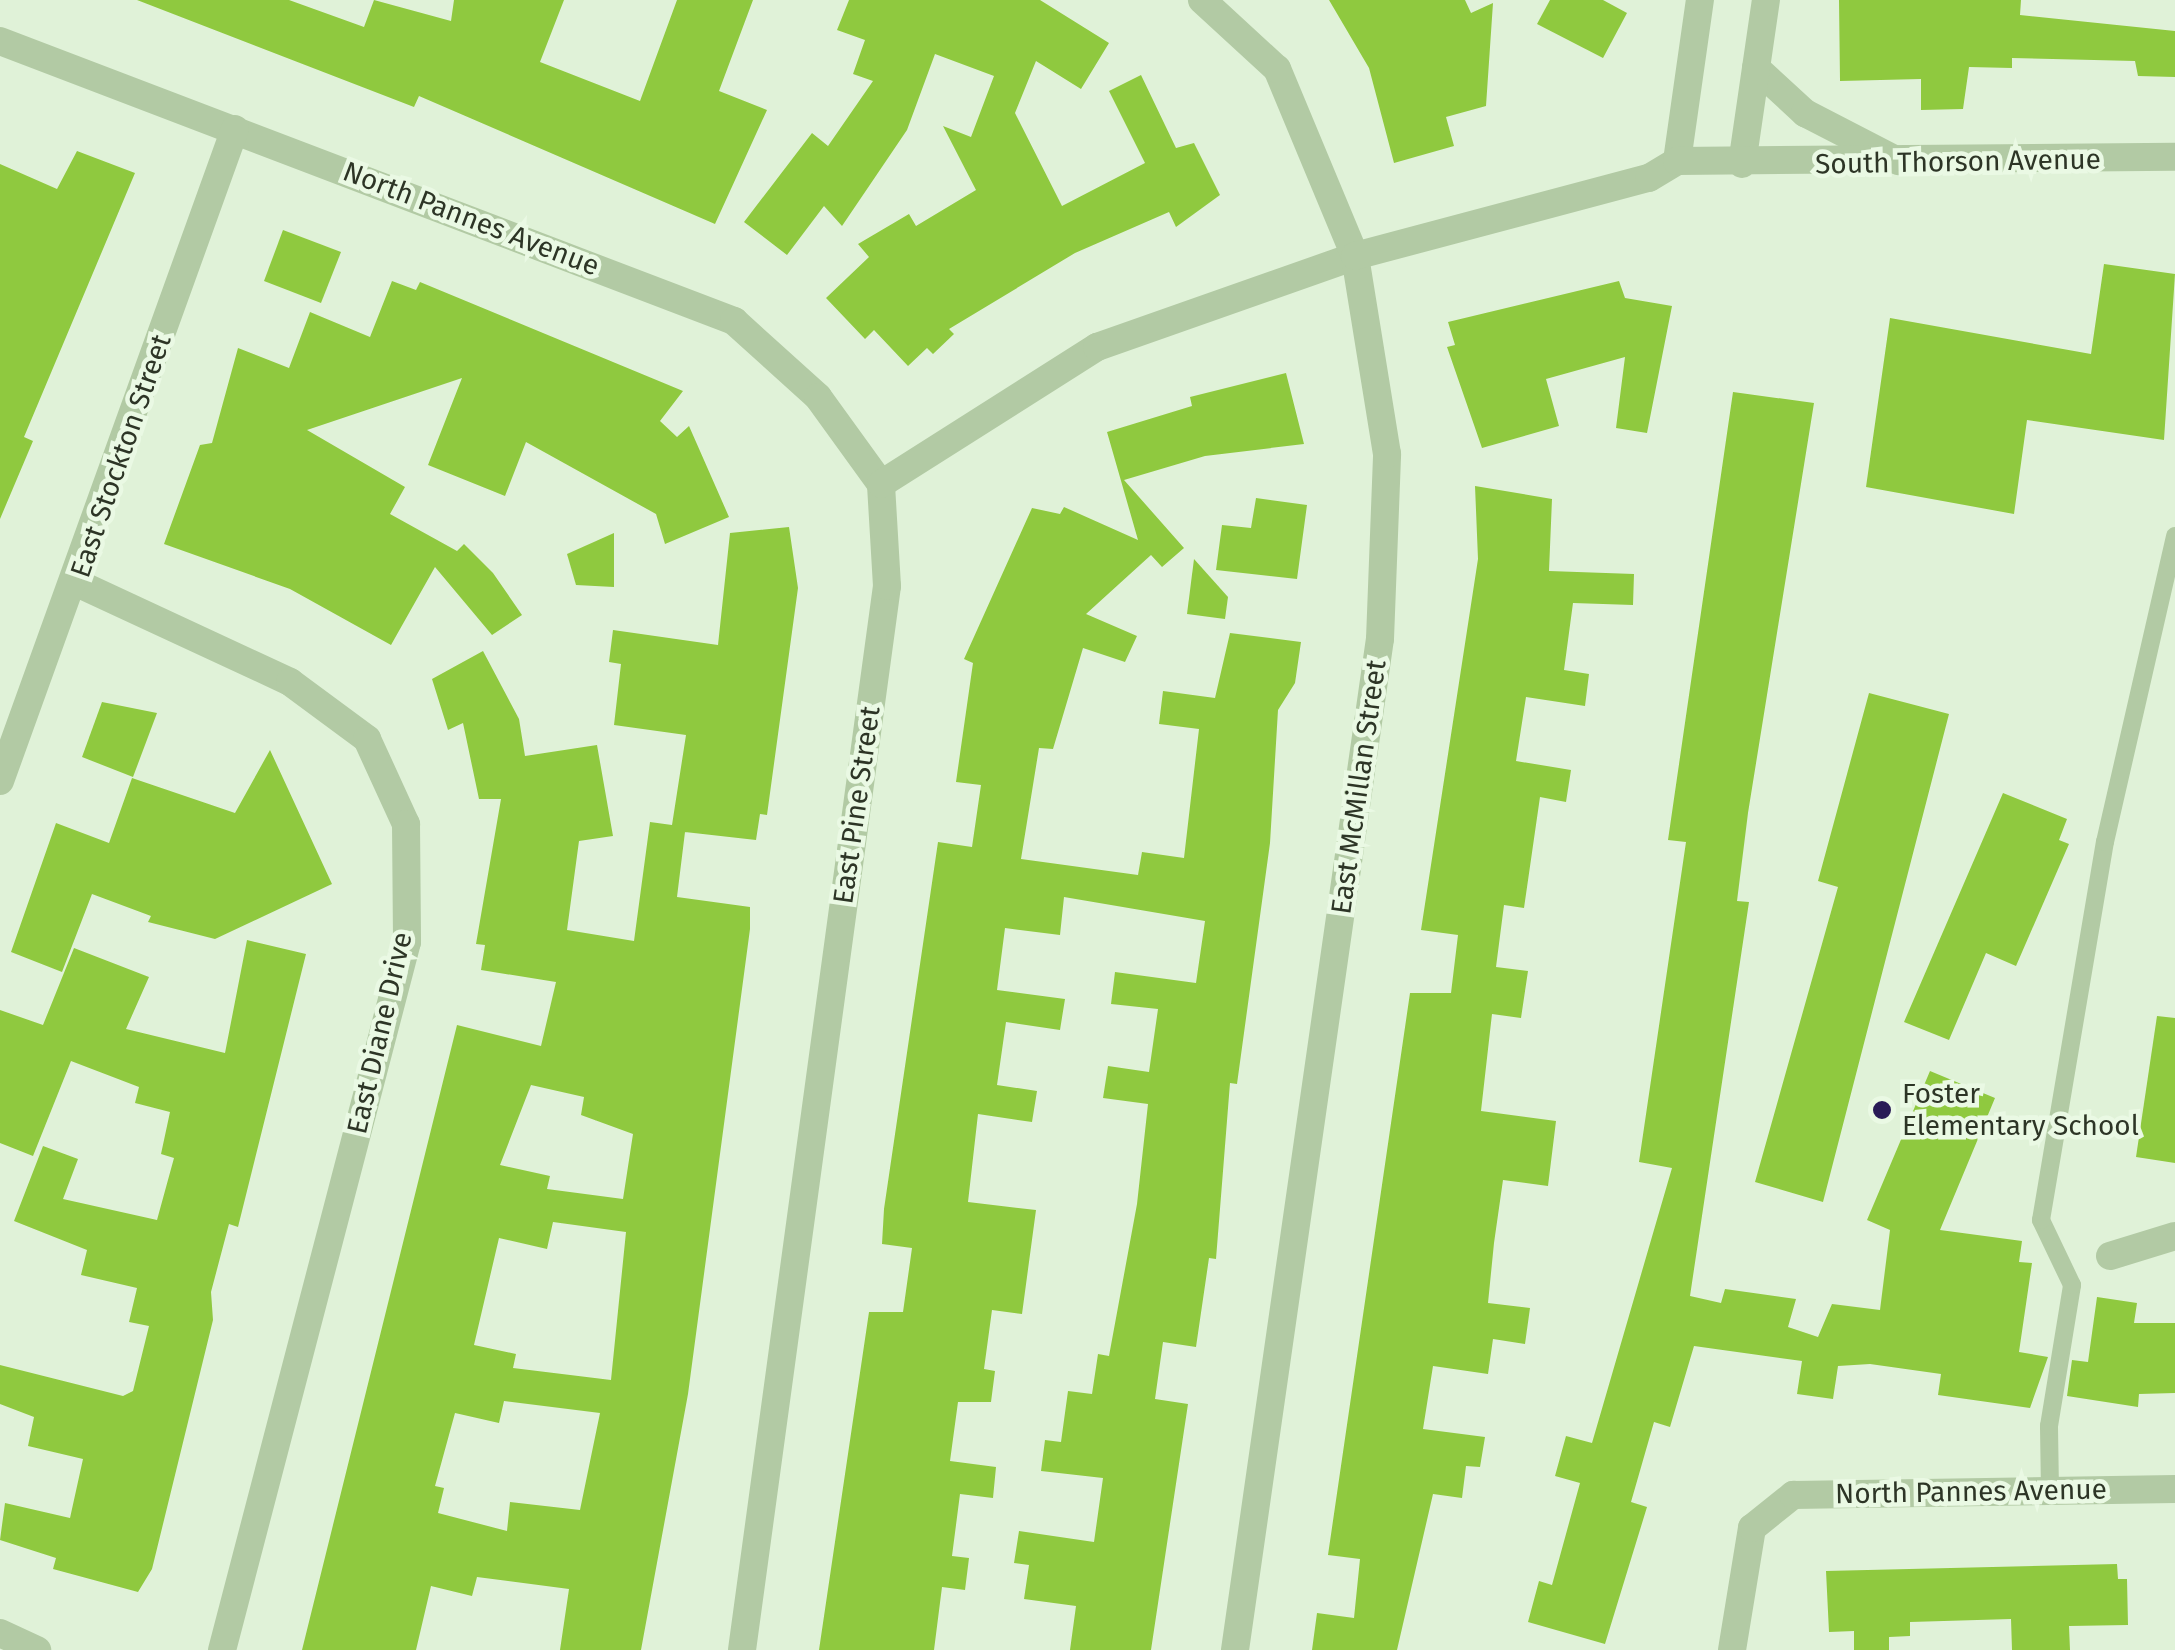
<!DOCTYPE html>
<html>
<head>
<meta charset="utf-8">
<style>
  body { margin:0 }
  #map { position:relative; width:2175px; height:1650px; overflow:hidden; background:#e0f2d8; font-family:"Fira Sans",sans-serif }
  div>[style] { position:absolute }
  .building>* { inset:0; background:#8fc93f }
  .service>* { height:18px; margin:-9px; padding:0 9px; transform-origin:9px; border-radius:9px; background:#b2caa4 }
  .minor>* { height:28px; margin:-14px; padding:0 14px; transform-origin:14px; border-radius:14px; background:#b2caa4 }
  .dots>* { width:28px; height:28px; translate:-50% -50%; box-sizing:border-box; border:5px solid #eaf9e4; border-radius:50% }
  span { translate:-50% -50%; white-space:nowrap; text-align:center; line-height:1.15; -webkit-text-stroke:9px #eaf9e4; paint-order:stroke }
  .street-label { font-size:28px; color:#2d3526 }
  .poi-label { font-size:28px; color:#2d3526 }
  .left { translate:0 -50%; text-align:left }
</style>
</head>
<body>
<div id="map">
  <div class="building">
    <i style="clip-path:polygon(137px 0,289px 0,364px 27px,374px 0,451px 21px,454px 0,564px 0,540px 62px,640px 101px,677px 0,753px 0,719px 91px,767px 110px,715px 224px,419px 96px,414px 107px)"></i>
    <i style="clip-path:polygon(849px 0,1040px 0,1109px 43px,1081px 89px,1036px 61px,1015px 113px,1062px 206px,1145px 163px,1109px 91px,1141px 75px,1176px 148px,1194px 143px,1220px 195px,1176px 227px,1169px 212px,1075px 253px,949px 329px,954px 334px,933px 354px,927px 348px,908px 366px,874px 330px,865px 339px,826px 298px,869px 257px,858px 244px,909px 214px,916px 226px,976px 190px,943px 126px,971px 137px,994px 76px,935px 54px,907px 130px,842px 226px,824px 206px,787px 255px,744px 222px,812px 133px,828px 146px,873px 81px,853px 74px,865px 40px,837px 30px)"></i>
    <i style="clip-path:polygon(1329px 0,1465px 0,1471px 13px,1493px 3px,1486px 106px,1446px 117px,1454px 146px,1394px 163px,1369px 68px)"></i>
    <i style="clip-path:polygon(1550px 0,1603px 0,1627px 13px,1603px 58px,1537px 24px)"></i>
    <i style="clip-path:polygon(1839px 0,2021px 0,2020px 15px,2175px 31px,2175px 77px,2138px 76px,2135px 61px,2012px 58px,2012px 68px,1969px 67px,1963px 109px,1921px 110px,1921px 79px,1840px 81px)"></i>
    <i style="clip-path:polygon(77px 151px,135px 173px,24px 437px,33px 441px,0 519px,0 164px,57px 189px)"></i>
    <i style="clip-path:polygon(283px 230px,341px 252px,321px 303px,264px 281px)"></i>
    <i style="clip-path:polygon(2104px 264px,2175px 274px,2164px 440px,2027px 420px,2014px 514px,1866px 487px,1890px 318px,2091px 354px)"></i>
    <i style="clip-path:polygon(392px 281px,416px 290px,420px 282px,683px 391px,660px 421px,677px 437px,689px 426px,729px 517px,665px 544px,656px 514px,526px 442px,505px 496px,428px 465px,462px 378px,307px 430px,405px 487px,390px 514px,457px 551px,464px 544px,493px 573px,522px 615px,492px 635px,435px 567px,391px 645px,290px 589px,164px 544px,200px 445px,212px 443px,238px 348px,289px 368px,310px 312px,370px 337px)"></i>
    <i style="clip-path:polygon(1619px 281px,1625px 298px,1672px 306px,1647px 433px,1616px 428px,1625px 357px,1546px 379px,1559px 426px,1482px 448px,1447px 347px,1455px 345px,1448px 322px)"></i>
    <i style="clip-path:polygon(1286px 373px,1304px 444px,1205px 456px,1124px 480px,1184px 548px,1162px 567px,1151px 555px,1086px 614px,1137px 636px,1125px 662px,1083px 648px,1053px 749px,1039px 748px,1021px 859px,1138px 875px,1142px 852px,1184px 858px,1199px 729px,1159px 724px,1163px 691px,1215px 698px,1230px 633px,1301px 642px,1295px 683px,1278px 710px,1270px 843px,1237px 1084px,1230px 1083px,1216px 1259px,1209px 1258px,1196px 1347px,1163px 1342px,1155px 1399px,1188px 1404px,1151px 1650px,1070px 1650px,1076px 1606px,1024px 1599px,1029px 1565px,1014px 1563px,1019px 1531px,1094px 1542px,1103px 1478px,1041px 1471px,1045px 1440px,1061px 1442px,1068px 1391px,1092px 1394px,1098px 1354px,1109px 1356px,1137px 1204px,1148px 1104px,1103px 1098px,1108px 1066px,1149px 1072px,1158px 1009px,1111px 1004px,1115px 972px,1196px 983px,1205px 921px,1064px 897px,1060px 935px,1005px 928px,997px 990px,1065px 999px,1060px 1030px,1006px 1022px,997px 1085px,1037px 1091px,1032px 1122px,978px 1114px,968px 1202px,1036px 1210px,1022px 1314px,992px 1310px,984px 1369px,995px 1371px,991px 1402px,958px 1402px,950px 1461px,996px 1467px,993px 1498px,960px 1494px,952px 1556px,969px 1558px,965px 1590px,942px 1587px,934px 1650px,819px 1650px,869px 1312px,903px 1312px,912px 1248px,882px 1244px,884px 1209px,938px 842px,972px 847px,981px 785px,956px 782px,973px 663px,964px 659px,1032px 508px,1060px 514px,1064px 507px,1138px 540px,1107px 432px,1192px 406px,1190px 397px)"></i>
    <i style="clip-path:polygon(1733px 392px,1814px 403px,1748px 813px,1737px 901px,1749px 902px,1690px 1296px,1721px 1303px,1725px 1289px,1796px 1299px,1788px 1327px,1818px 1337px,1832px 1304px,1880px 1310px,1890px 1230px,1867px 1220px,1930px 1071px,1995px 1098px,1940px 1230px,2022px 1241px,2019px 1262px,2032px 1263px,2019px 1352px,2048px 1357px,2030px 1408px,1938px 1395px,1941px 1374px,1870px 1364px,1838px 1366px,1833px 1399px,1797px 1394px,1802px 1361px,1694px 1346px,1670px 1427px,1654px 1422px,1631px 1502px,1647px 1507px,1605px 1644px,1528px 1622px,1539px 1581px,1552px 1585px,1580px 1483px,1555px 1476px,1566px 1436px,1592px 1443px,1672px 1168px,1639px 1162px,1686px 842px,1668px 840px)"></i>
    <i style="clip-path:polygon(1475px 486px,1552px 499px,1549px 571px,1634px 574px,1633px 605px,1573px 603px,1564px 670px,1589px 674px,1585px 706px,1526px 697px,1516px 761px,1571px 770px,1566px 802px,1540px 797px,1524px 908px,1504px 905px,1496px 967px,1528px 971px,1521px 1018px,1492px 1014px,1481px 1111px,1556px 1121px,1548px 1186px,1503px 1180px,1494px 1243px,1488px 1303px,1530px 1308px,1525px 1344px,1493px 1339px,1488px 1374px,1433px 1366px,1423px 1429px,1485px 1437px,1480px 1467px,1466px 1466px,1462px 1498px,1433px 1494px,1397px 1650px,1312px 1650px,1317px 1613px,1354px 1618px,1360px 1559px,1328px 1555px,1410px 993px,1451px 993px,1458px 935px,1421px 930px,1478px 559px)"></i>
    <i style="clip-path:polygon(1256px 498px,1307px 505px,1297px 579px,1216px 570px,1222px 525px,1251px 528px)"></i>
    <i style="clip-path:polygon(evenodd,789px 527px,798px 588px,767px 815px,760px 814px,756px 840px,685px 832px,677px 897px,750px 907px,750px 929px,688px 1394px,641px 1650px,560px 1650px,569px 1589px,477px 1577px,472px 1596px,431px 1586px,416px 1650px,302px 1650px,457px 1025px,541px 1046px,556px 982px,481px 970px,485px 945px,476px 944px,501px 799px,479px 799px,463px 723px,448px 730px,432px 679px,483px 651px,519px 719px,525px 756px,597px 745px,613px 836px,579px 841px,567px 930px,634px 941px,650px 822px,672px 825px,686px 735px,614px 725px,621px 664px,609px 662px,613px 630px,718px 645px,730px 533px,789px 527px,531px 1085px,584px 1097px,581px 1115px,633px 1134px,623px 1199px,547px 1189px,550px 1176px,500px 1165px,531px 1085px,789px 527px,553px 1222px,626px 1232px,611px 1380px,513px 1368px,516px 1354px,474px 1345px,499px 1238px,547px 1249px,553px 1222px,789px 527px,504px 1401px,600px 1413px,580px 1510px,510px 1502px,507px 1531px,438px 1513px,444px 1488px,435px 1486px,455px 1413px,499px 1423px,504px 1401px)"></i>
    <i style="clip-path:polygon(614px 533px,614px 587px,576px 585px,567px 554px)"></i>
    <i style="clip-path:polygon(1194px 559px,1228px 597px,1225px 619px,1187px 614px)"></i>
    <i style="clip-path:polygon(1869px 693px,1949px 714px,1823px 1202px,1755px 1182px,1838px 887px,1818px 881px)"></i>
    <i style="clip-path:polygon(102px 702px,157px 713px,133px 777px,82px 757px)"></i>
    <i style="clip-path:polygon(270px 750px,332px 884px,215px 939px,148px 922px,151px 916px,92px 894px,62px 972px,11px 952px,56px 823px,109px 843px,132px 778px,235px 813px)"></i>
    <i style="clip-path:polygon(2003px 793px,2067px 819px,2059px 840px,2069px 844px,2016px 966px,1986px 953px,1949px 1040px,1904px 1022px)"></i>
    <i style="clip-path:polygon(247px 940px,306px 954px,238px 1227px,229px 1224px,211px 1292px,213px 1320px,152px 1569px,138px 1592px,53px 1569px,56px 1558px,0 1540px,5px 1503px,70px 1518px,83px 1459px,28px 1446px,34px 1417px,0 1404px,0 1365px,123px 1396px,133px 1391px,149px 1326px,129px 1322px,137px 1288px,81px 1275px,87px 1250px,14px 1221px,43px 1146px,78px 1159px,63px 1199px,157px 1220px,174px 1158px,161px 1154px,170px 1112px,135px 1103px,139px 1087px,71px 1061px,33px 1156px,0 1143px,0 1010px,43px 1025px,74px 948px,149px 977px,126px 1029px,225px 1053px)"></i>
    <i style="clip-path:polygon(2157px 1016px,2175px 1018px,2175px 1163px,2136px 1157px)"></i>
    <i style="clip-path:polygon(2097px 1297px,2137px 1303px,2134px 1323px,2175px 1323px,2175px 1393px,2139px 1394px,2138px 1407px,2067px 1396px,2072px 1360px,2088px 1362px)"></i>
    <i style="clip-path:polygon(2117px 1564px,2118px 1579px,2127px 1579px,2128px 1625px,2069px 1626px,2070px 1650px,2012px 1650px,2011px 1619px,1910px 1622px,1910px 1636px,1889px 1637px,1889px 1650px,1854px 1650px,1854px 1631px,1829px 1632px,1826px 1571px)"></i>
  </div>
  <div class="service">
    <i style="left:2050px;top:1491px;width:65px;rotate:-90.9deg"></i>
    <i style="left:2049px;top:1426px;width:143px;rotate:-80.7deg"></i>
    <i style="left:2072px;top:1285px;width:72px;rotate:-115.5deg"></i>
    <i style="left:2041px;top:1220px;width:383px;rotate:-80.4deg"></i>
    <i style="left:2105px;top:842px;width:314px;rotate:-77.1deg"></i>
  </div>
  <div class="minor">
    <i style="left:0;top:41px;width:786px;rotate:20.88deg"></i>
    <i style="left:734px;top:321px;width:113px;rotate:42.1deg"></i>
    <i style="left:818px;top:397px;width:107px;rotate:54.1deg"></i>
    <i style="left:1756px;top:68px;width:67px;rotate:42.6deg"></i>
    <i style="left:1805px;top:113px;width:105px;rotate:27.3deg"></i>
    <i style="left:1677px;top:161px;width:163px;rotate:-81.9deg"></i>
    <i style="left:1742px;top:164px;width:166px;rotate:-81.7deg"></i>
    <i style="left:77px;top:583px;width:235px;rotate:24.9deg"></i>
    <i style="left:290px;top:682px;width:96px;rotate:36.5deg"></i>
    <i style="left:367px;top:739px;width:94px;rotate:65.4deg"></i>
    <i style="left:406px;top:824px;width:118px;rotate:89.5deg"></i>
    <i style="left:407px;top:942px;width:732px;rotate:104.64deg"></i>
    <i style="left:0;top:781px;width:693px;rotate:-70.18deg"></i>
    <i style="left:2110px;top:1256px;width:68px;rotate:-17.1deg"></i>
    <i style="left:0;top:1633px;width:41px;rotate:24.7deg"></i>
    <i style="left:742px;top:1650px;width:1074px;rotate:-82.24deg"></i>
    <i style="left:887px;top:586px;width:102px;rotate:-93.4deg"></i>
    <i style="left:881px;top:484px;width:256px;rotate:-32.4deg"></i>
    <i style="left:1097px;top:347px;width:274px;rotate:-19.4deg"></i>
    <i style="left:1355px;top:256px;width:203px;rotate:-112.6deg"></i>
    <i style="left:1277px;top:69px;width:102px;rotate:-137.4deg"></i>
    <i style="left:1235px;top:1650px;width:1021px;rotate:-81.84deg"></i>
    <i style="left:1380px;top:639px;width:185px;rotate:-87.8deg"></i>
    <i style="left:1387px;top:454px;width:201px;rotate:-99.2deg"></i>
    <i style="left:1355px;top:256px;width:304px;rotate:-14.9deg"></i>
    <i style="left:1649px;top:178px;width:33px;rotate:-31deg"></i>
    <i style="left:1677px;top:161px;width:498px;rotate:-0.5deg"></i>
    <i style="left:1732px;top:1650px;width:124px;rotate:-80.7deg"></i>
    <i style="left:1752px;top:1528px;width:53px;rotate:-38.8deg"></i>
    <i style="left:1793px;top:1495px;width:382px;rotate:-0.9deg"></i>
  </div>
  <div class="dots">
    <i style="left:1882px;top:1110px;background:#291b57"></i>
  </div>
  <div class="street-label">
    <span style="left:1958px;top:162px;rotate:-1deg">South Thorson Avenue</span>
    <span style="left:471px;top:219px;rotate:21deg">North Pannes Avenue</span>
    <span style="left:121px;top:456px;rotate:-71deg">East Stockton Street</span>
    <span style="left:1359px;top:787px;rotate:-82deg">East McMillan Street</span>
    <span style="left:857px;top:805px;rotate:-82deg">East Pine Street</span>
    <span style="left:380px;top:1033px;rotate:-77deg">East Diane Drive</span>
    <span style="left:1971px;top:1492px;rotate:-1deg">North Pannes Avenue</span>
  </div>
  <div class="poi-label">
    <span class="left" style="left:1902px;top:1110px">Foster<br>Elementary School</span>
  </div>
</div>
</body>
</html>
